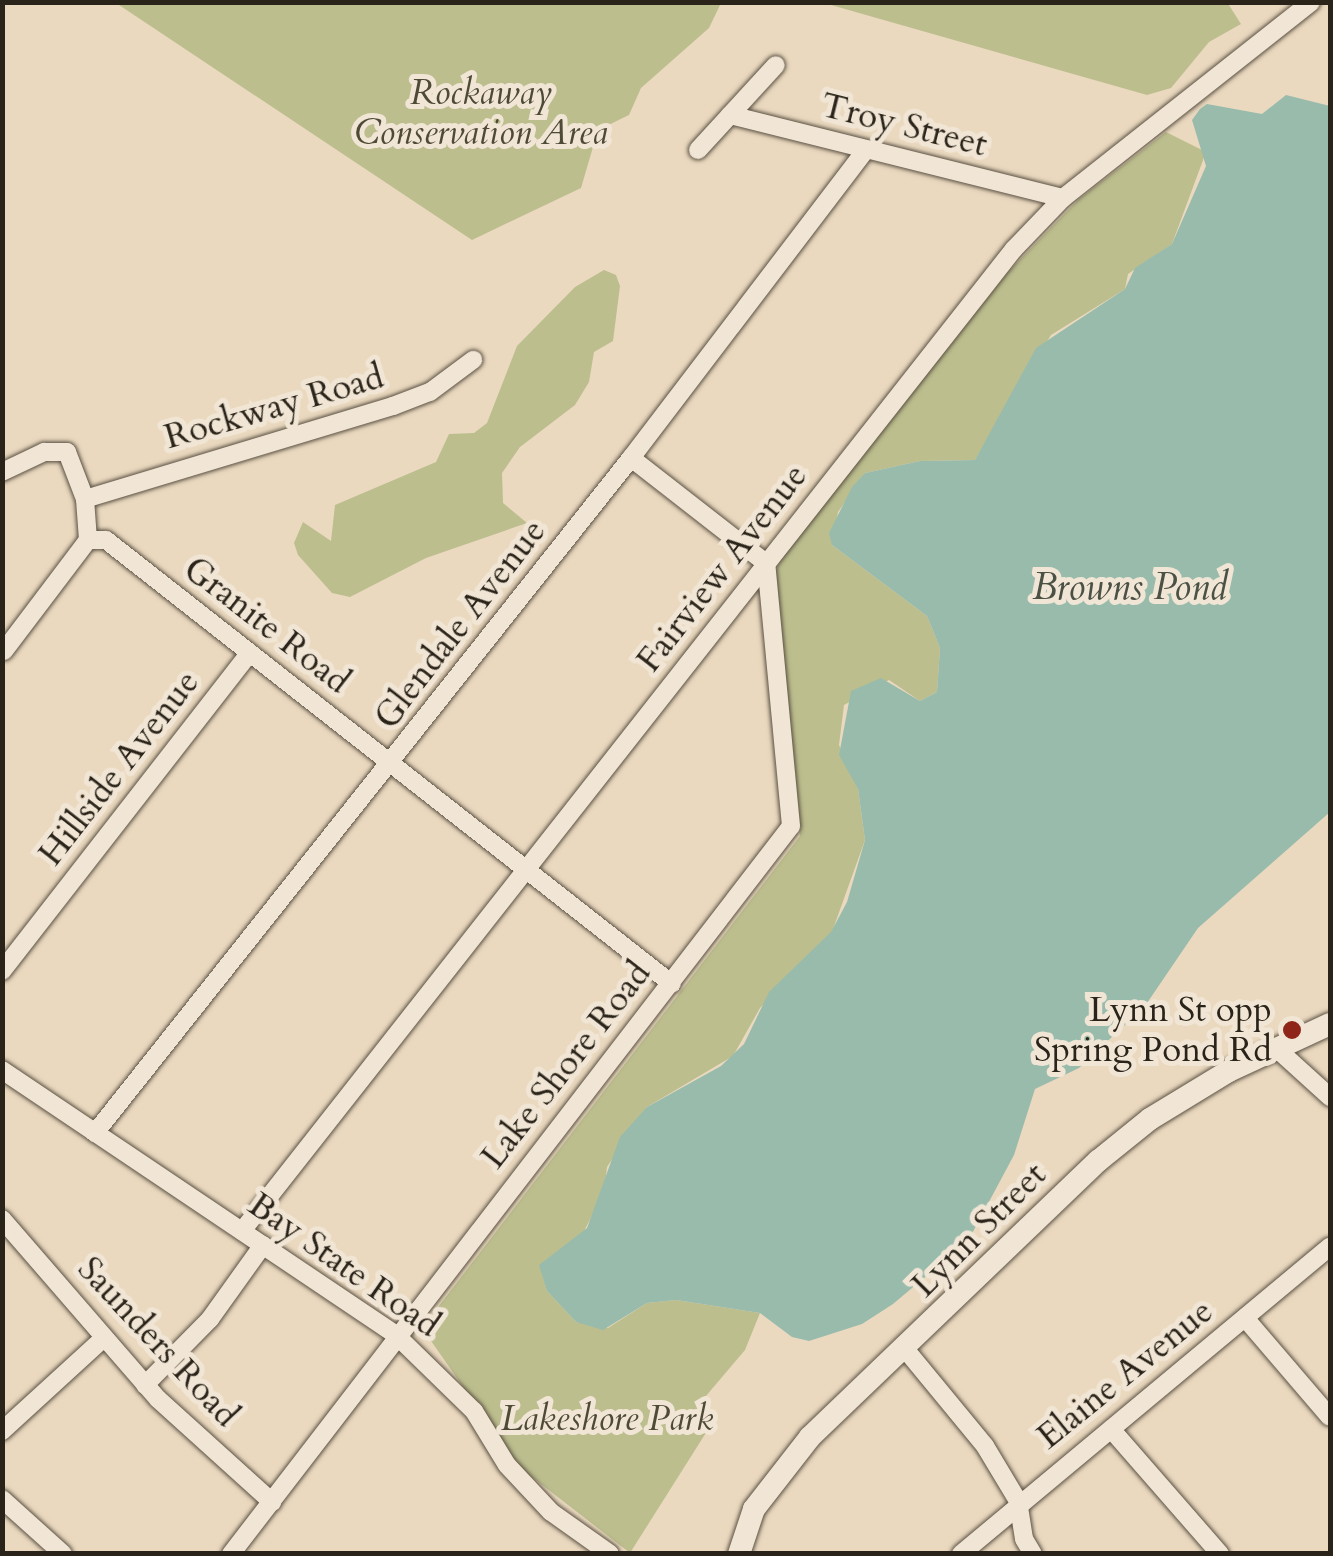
<!DOCTYPE html>
<html>
<head>
<meta charset="utf-8">
<style>
  body { margin:0 }
  #map { position:relative; width:1333px; height:1556px; overflow:hidden; background:#ead9bf; font-family:Cardo,serif }
  div>[style] { position:absolute }
  .green>* { inset:0; background:#bcbe8e }
  .water>* { inset:0; background:#99bbac }
  .roads { filter:drop-shadow(0 0 2px #5a5042) drop-shadow(0 0 2px #5a5042) }
  .minor>* { height:18px; margin:-9px; padding:0 9px; transform-origin:9px; border-radius:9px; background:#f1e6d5 }
  .secondary>* { height:22px; margin:-11px; padding:0 11px; transform-origin:11px; border-radius:11px; background:#f1e6d5 }
  .dots>* { width:28px; height:28px; translate:-50% -50%; box-sizing:border-box; border:5px solid #f1e6d5; border-radius:50% }
  span { translate:-50% -50%; white-space:nowrap; text-align:center; line-height:1.15; -webkit-text-stroke:10px #f1e6d5; paint-order:stroke }
  .park-label { font-size:35px; color:#4e4a36; font-style:italic }
  .street-label { font-size:35px; color:#2a2319 }
  .poi-label { font-size:35px; color:#2a2319 }
  .right { translate:-100% -50%; text-align:right }
  .water-label { font-size:38px; color:#4b5145; font-style:italic }
  .frame { position:absolute; inset:0; border:5px solid #2a2319; pointer-events:none }
</style>
</head>
<body>
<div id="map">
  <div class="green">
    <i style="clip-path:polygon(1227px 2px,1241px 24px,1209px 42px,1171px 88px,1147px 95px,824px 3px)"></i>
    <i style="clip-path:polygon(116px 3px,721px 3px,709px 28px,641px 88px,629px 115px,598px 130px,581px 188px,472px 240px)"></i>
    <i style="clip-path:polygon(1166px 132px,1206px 152px,1172px 244px,1128px 274px,1125px 289px,1051px 335px,975px 460px,920px 461px,865px 473px,838px 512px,832px 545px,927px 616px,940px 648px,937px 692px,920px 701px,889px 680px,844px 705px,839px 745px,858px 789px,865px 840px,832px 932px,760px 1008px,733px 1056px,647px 1107px,607px 1167px,604px 1192px,580px 1239px,540px 1265px,547px 1291px,576px 1322px,608px 1328px,647px 1303px,676px 1300px,760px 1313px,745px 1350px,700px 1403px,709px 1428px,630px 1553px,519px 1467px,422px 1328px,800px 836px,777px 636px,774px 578px,782px 554px,1007px 273px,1078px 200px)"></i>
    <i style="clip-path:polygon(604px 270px,616px 275px,620px 286px,613px 341px,594px 352px,589px 382px,575px 405px,520px 447px,502px 473px,503px 503px,527px 523px,426px 558px,350px 597px,332px 593px,298px 555px,294px 543px,303px 522px,331px 541px,335px 505px,436px 462px,449px 434px,474px 433px,487px 423px,517px 346px,575px 287px)"></i>
  </div>
  <div class="water">
    <i style="clip-path:polygon(1286px 95px,1330px 106px,1330px 812px,1198px 928px,1145px 1006px,1079px 1068px,1035px 1089px,1014px 1155px,968px 1241px,893px 1304px,862px 1324px,809px 1341px,792px 1337px,760px 1313px,676px 1300px,647px 1303px,603px 1330px,576px 1322px,547px 1291px,539px 1265px,587px 1228px,620px 1137px,647px 1107px,721px 1066px,744px 1044px,769px 992px,831px 932px,847px 902px,865px 840px,858px 789px,839px 755px,851px 691px,881px 678px,920px 701px,937px 692px,940px 648px,927px 616px,832px 545px,829px 533px,852px 487px,865px 473px,920px 461px,975px 460px,1036px 348px,1125px 289px,1135px 268px,1172px 244px,1206px 166px,1192px 120px,1200px 109px,1207px 104px,1262px 114px)"></i>
  </div>
  <div class="roads">
    <div class="minor">
      <i style="left:730px;top:115px;width:343px;rotate:14deg"></i>
      <i style="left:698px;top:150px;width:115px;rotate:-47.5deg"></i>
      <i style="left:2px;top:472px;width:47px;rotate:-25.5deg"></i>
      <i style="left:44px;top:452px;width:23px"></i>
      <i style="left:67px;top:452px;width:50px;rotate:69deg"></i>
      <i style="left:85px;top:499px;width:41px;rotate:85.8deg"></i>
      <i style="left:88px;top:540px;width:18px"></i>
      <i style="left:106px;top:540px;width:719px;rotate:38.11deg"></i>
      <i style="left:85px;top:499px;width:322px;rotate:-16.8deg"></i>
      <i style="left:393px;top:406px;width:40px;rotate:-21deg"></i>
      <i style="left:430px;top:392px;width:54px;rotate:-36.7deg"></i>
      <i style="left:4px;top:651px;width:139px;rotate:-52.9deg"></i>
      <i style="left:2px;top:971px;width:403px;rotate:-52.1deg"></i>
      <i style="left:1277px;top:1049px;width:72px;rotate:42.2deg"></i>
      <i style="left:2px;top:1070px;width:475px;rotate:33.9deg"></i>
      <i style="left:396px;top:1335px;width:109px;rotate:44.3deg"></i>
      <i style="left:474px;top:1411px;width:63px;rotate:58.6deg"></i>
      <i style="left:507px;top:1465px;width:64px;rotate:46.9deg"></i>
      <i style="left:551px;top:1512px;width:72px;rotate:35.4deg"></i>
      <i style="left:95px;top:1133px;width:862px;rotate:-51.55deg"></i>
      <i style="left:631px;top:458px;width:388px;rotate:-52.7deg"></i>
      <i style="left:2px;top:1219px;width:238px;rotate:49.1deg"></i>
      <i style="left:158px;top:1399px;width:154px;rotate:42.1deg"></i>
      <i style="left:242px;top:1231px;width:1249px;rotate:-51.83deg"></i>
      <i style="left:1014px;top:249px;width:71px;rotate:-46.1deg"></i>
      <i style="left:1063px;top:198px;width:316px;rotate:-38.3deg"></i>
      <i style="left:1245px;top:1318px;width:130px;rotate:49.4deg"></i>
      <i style="left:906px;top:1350px;width:124px;rotate:50.5deg"></i>
      <i style="left:985px;top:1446px;width:64px;rotate:59deg"></i>
      <i style="left:1018px;top:1501px;width:38px;rotate:81deg"></i>
      <i style="left:1024px;top:1539px;width:17px;rotate:59deg"></i>
      <i style="left:145px;top:1385px;width:93px;rotate:-45.4deg"></i>
      <i style="left:210px;top:1319px;width:91px;rotate:-54.4deg"></i>
      <i style="left:1111px;top:1429px;width:166px;rotate:48.9deg"></i>
      <i style="left:2px;top:1431px;width:138px;rotate:-42.4deg"></i>
      <i style="left:2px;top:1499px;width:82px;rotate:42deg"></i>
      <i style="left:231px;top:1554px;width:918px;rotate:-52.43deg"></i>
      <i style="left:791px;top:826px;width:264px;rotate:-95.4deg"></i>
      <i style="left:766px;top:563px;width:171px;rotate:-142.1deg"></i>
      <i style="left:961px;top:1554px;width:480px;rotate:-39.8deg"></i>
    </div>
    <div class="secondary">
      <i style="left:739px;top:1554px;width:47px;rotate:-71.6deg"></i>
      <i style="left:754px;top:1509px;width:91px;rotate:-52.1deg"></i>
      <i style="left:810px;top:1437px;width:399px;rotate:-43.8deg"></i>
      <i style="left:1098px;top:1161px;width:67px;rotate:-38.9deg"></i>
      <i style="left:1150px;top:1119px;width:92px;rotate:-31.3deg"></i>
      <i style="left:1229px;top:1071px;width:111px;rotate:-25deg"></i>
    </div>
  </div>
  <div class="dots">
    <i style="left:1292px;top:1030px;background:#8f2418"></i>
  </div>
  <div class="park-label">
    <span style="left:481px;top:113px">Rockaway<br>Conservation Area</span>
    <span style="left:607px;top:1419px">Lakeshore Park</span>
  </div>
  <div class="street-label">
    <span style="left:904px;top:125px;rotate:14deg">Troy Street</span>
    <span style="left:274px;top:407px;rotate:-16deg">Rockway Road</span>
    <span style="left:722px;top:568px;rotate:-52deg">Fairview Avenue</span>
    <span style="left:460px;top:624px;rotate:-52deg">Glendale Avenue</span>
    <span style="left:267px;top:625px;rotate:38deg">Granite Road</span>
    <span style="left:119px;top:768px;rotate:-52deg">Hillside Avenue</span>
    <span style="left:566px;top:1065px;rotate:-52deg">Lake Shore Road</span>
    <span style="left:979px;top:1230px;rotate:-45deg">Lynn Street</span>
    <span style="left:344px;top:1265px;rotate:35deg">Bay State Road</span>
    <span style="left:158px;top:1342px;rotate:47deg">Saunders Road</span>
    <span style="left:1125px;top:1374px;rotate:-39deg">Elaine Avenue</span>
  </div>
  <div class="poi-label">
    <span class="right" style="left:1272px;top:1030px">Lynn St opp<br>Spring Pond Rd</span>
  </div>
  <div class="water-label">
    <span style="left:1130px;top:588px">Browns Pond</span>
  </div>
  <div class="frame"></div>
</div>
</body>
</html>
